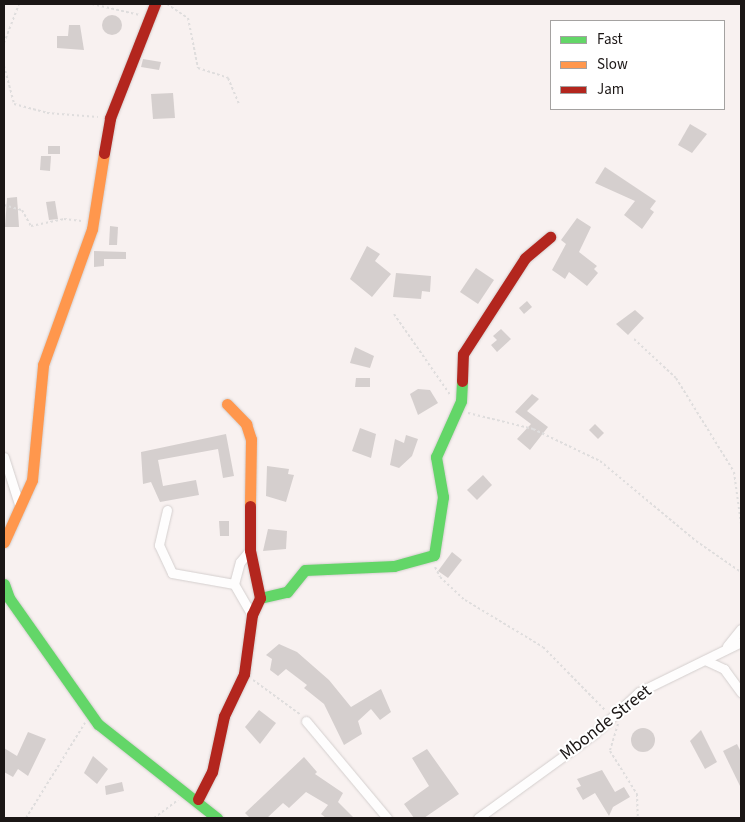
<!DOCTYPE html>
<html>
<head>
<meta charset="utf-8">
<style>
  body { margin:0 }
  #map { position:relative; width:745px; height:822px; overflow:hidden; background:#f8f1f0; font-family:"Source Sans 3",sans-serif }
  div>[style] { position:absolute }
  .building>* { inset:0; background:#d5cfce }
  .round { border-radius:50% }
  .path>* { height:2px; margin-top:-1px; transform-origin:0; background:repeating-linear-gradient(90deg,#dfdddd 0 2.5px,transparent 0 5px) }
  .roads { filter:drop-shadow(0 0 1px #d4cfce) drop-shadow(0 0 1px #d4cfce) }
  .street>* { height:9px; margin:-4.5px; padding:0 4.5px; transform-origin:4.5px; border-radius:4.5px; background:#fefdfd }
  .fast>* { height:11px; margin:-5.5px; padding:0 5.5px; transform-origin:5.5px; border-radius:5.5px; background:#63d668 }
  .slow>* { height:11px; margin:-5.5px; padding:0 5.5px; transform-origin:5.5px; border-radius:5.5px; background:#ff974d }
  .jam>* { height:11px; margin:-5.5px; padding:0 5.5px; transform-origin:5.5px; border-radius:5.5px; background:#b3261e }
  span { translate:-50% -50%; white-space:nowrap; text-align:center; line-height:1.15; -webkit-text-stroke:4px #fff; paint-order:stroke }
  .street-label { font-size:18px; color:#1b1615 }
  .frame { position:absolute; inset:0; border:5px solid #1b1615; pointer-events:none }
  .legend { position:absolute; left:550px; top:20px; width:175px; height:90px; box-sizing:border-box; background:#fff; border:1px solid #a4a2a1; margin:0; padding:6px 9px; list-style:none; font-size:15px; color:#1b1615 }
  .legend li { display:flex; align-items:center; gap:10px; height:25px }
  .legend b { width:25px; border:1px solid #a4a2a1 }
</style>
</head>
<body>
<div id="map">
  <div class="building">
    <i class="round" style="left:102px;top:15px;width:20px;height:20px"></i>
    <i style="clip-path:polygon(69px 25px,80px 25px,84px 50px,57px 48px,57px 36px,68px 36px)"></i>
    <i style="clip-path:polygon(143px 59px,161px 62px,159px 70px,141px 67px)"></i>
    <i style="clip-path:polygon(173px 93px,175px 118px,153px 119px,151px 94px)"></i>
    <i style="clip-path:polygon(690px 124px,707px 134px,692px 153px,678px 145px)"></i>
    <i style="clip-path:polygon(48px 146px,60px 146px,60px 154px,48px 154px)"></i>
    <i style="clip-path:polygon(41px 156px,51px 156px,50px 171px,40px 170px)"></i>
    <i style="clip-path:polygon(605px 167px,656px 201px,650px 209px,654px 212px,642px 229px,624px 215px,635px 201px,595px 183px)"></i>
    <i style="clip-path:polygon(17px 197px,19px 227px,5px 227px,7px 198px)"></i>
    <i style="clip-path:polygon(55px 201px,58px 219px,49px 220px,46px 202px)"></i>
    <i style="clip-path:polygon(577px 218px,591px 227px,579px 252px,597px 266px,594px 269px,598px 273px,587px 286px,569px 272px,565px 279px,552px 270px,566px 244px,561px 240px)"></i>
    <i style="clip-path:polygon(110px 226px,118px 227px,117px 245px,109px 245px)"></i>
    <i style="clip-path:polygon(367px 246px,380px 254px,375px 261px,391px 274px,372px 297px,350px 279px)"></i>
    <i style="clip-path:polygon(94px 251px,126px 252px,126px 259px,104px 259px,104px 266px,94px 267px)"></i>
    <i style="clip-path:polygon(476px 268px,494px 280px,478px 304px,460px 292px)"></i>
    <i style="clip-path:polygon(396px 273px,431px 276px,430px 292px,422px 291px,421px 299px,393px 297px)"></i>
    <i style="clip-path:polygon(527px 301px,532px 307px,524px 314px,519px 308px)"></i>
    <i style="clip-path:polygon(635px 310px,644px 318px,628px 335px,616px 324px)"></i>
    <i style="clip-path:polygon(501px 329px,511px 339px,497px 352px,491px 345px,497px 340px,493px 336px)"></i>
    <i style="clip-path:polygon(355px 347px,374px 356px,370px 368px,350px 363px)"></i>
    <i style="clip-path:polygon(356px 378px,370px 378px,370px 387px,355px 387px)"></i>
    <i style="clip-path:polygon(418px 389px,430px 390px,438px 403px,418px 415px,410px 394px)"></i>
    <i style="clip-path:polygon(532px 394px,539px 399px,527px 411px,548px 427px,530px 450px,517px 439px,531px 424px,515px 412px)"></i>
    <i style="clip-path:polygon(595px 424px,604px 433px,598px 439px,589px 430px)"></i>
    <i style="clip-path:polygon(360px 428px,376px 434px,371px 458px,352px 451px)"></i>
    <i style="clip-path:polygon(226px 434px,234px 476px,223px 478px,218px 449px,158px 460px,163px 486px,196px 480px,199px 495px,160px 502px,151px 482px,143px 484px,141px 452px)"></i>
    <i style="clip-path:polygon(406px 435px,418px 439px,412px 456px,399px 468px,390px 465px,395px 439px,404px 443px)"></i>
    <i style="clip-path:polygon(267px 466px,289px 469px,288px 474px,294px 475px,286px 502px,266px 496px)"></i>
    <i style="clip-path:polygon(483px 475px,492px 485px,477px 500px,467px 490px)"></i>
    <i style="clip-path:polygon(219px 521px,229px 521px,229px 536px,220px 536px)"></i>
    <i style="clip-path:polygon(268px 529px,287px 531px,286px 549px,263px 551px)"></i>
    <i style="clip-path:polygon(452px 552px,462px 560px,448px 578px,438px 571px)"></i>
    <i style="clip-path:polygon(279px 644px,297px 652px,329px 680px,351px 707px,381px 689px,391px 712px,380px 720px,371px 709px,358px 721px,362px 734px,344px 745px,324px 704px,304px 688px,307px 685px,286px 669px,278px 676px,270px 670px,272px 659px,266px 655px)"></i>
    <i style="clip-path:polygon(259px 710px,276px 723px,260px 744px,245px 727px)"></i>
    <i class="round" style="left:631px;top:728px;width:24px;height:24px"></i>
    <i style="clip-path:polygon(701px 730px,717px 762px,705px 769px,690px 741px)"></i>
    <i style="clip-path:polygon(28px 732px,46px 739px,28px 776px,18px 769px,13px 777px,4px 772px,4px 748px,17px 756px)"></i>
    <i style="clip-path:polygon(737px 744px,741px 752px,741px 788px,723px 751px)"></i>
    <i style="clip-path:polygon(427px 749px,459px 794px,424px 818px,414px 818px,404px 804px,429px 786px,412px 758px)"></i>
    <i style="clip-path:polygon(93px 756px,108px 769px,97px 784px,84px 773px)"></i>
    <i style="clip-path:polygon(304px 757px,317px 772px,315px 774px,343px 793px,338px 802px,354px 818px,326px 818px,321px 814px,328px 805px,306px 792px,289px 808px,283px 803px,267px 818px,250px 818px,245px 813px)"></i>
    <i style="clip-path:polygon(602px 770px,615px 792px,624px 787px,630px 797px,613px 807px,609px 816px,595px 793px,583px 800px,576px 788px,581px 786px,577px 779px)"></i>
    <i style="clip-path:polygon(122px 782px,124px 791px,106px 795px,105px 786px)"></i>
  </div>
  <div class="path">
    <i style="left:92px;top:4px;width:49px;rotate:12.9deg"></i>
    <i style="left:167px;top:4px;width:25px;rotate:34deg"></i>
    <i style="left:188px;top:18px;width:51px;rotate:78.7deg"></i>
    <i style="left:198px;top:68px;width:32px;rotate:18deg"></i>
    <i style="left:228px;top:78px;width:28px;rotate:67deg"></i>
    <i style="left:4px;top:43px;width:42px;rotate:-69deg"></i>
    <i style="left:4px;top:66px;width:39px;rotate:75deg"></i>
    <i style="left:14px;top:104px;width:34px;rotate:15deg"></i>
    <i style="left:47px;top:113px;width:51px;rotate:4.5deg"></i>
    <i style="left:4px;top:205px;width:19px;rotate:16deg"></i>
    <i style="left:22px;top:210px;width:18px;rotate:61deg"></i>
    <i style="left:31px;top:226px;width:34px;rotate:-12deg"></i>
    <i style="left:64px;top:219px;width:18px;rotate:6deg"></i>
    <i style="left:394px;top:314px;width:100px;rotate:55.2deg"></i>
    <i style="left:634px;top:339px;width:57px;rotate:42.9deg"></i>
    <i style="left:676px;top:378px;width:110px;rotate:58.3deg"></i>
    <i style="left:734px;top:472px;width:52px;rotate:82.3deg"></i>
    <i style="left:468px;top:413px;width:67px;rotate:13.8deg"></i>
    <i style="left:533px;top:429px;width:74px;rotate:25.5deg"></i>
    <i style="left:600px;top:461px;width:125px;rotate:39.8deg"></i>
    <i style="left:696px;top:541px;width:55px;rotate:34.6deg"></i>
    <i style="left:435px;top:567px;width:11px;rotate:63deg"></i>
    <i style="left:440px;top:577px;width:34px;rotate:43deg"></i>
    <i style="left:465px;top:600px;width:91px;rotate:31.1deg"></i>
    <i style="left:543px;top:647px;width:90px;rotate:45.5deg"></i>
    <i style="left:253px;top:680px;width:59px;rotate:36.1deg"></i>
    <i style="left:618px;top:724px;width:28px;rotate:107deg"></i>
    <i style="left:610px;top:751px;width:51px;rotate:57.9deg"></i>
    <i style="left:637px;top:794px;width:24px;rotate:88deg"></i>
    <i style="left:26px;top:818px;width:112px;rotate:-58.2deg"></i>
    <i style="left:154px;top:818px;width:30px;rotate:-37deg"></i>
  </div>
  <div class="roads">
    <div class="street">
      <i style="left:4px;top:457px;width:52px;rotate:72.3deg"></i>
      <i style="left:167px;top:510px;width:36px;rotate:103deg"></i>
      <i style="left:159px;top:545px;width:31px;rotate:65deg"></i>
      <i style="left:172px;top:573px;width:63px;rotate:10.1deg"></i>
      <i style="left:234px;top:584px;width:36px;rotate:60deg"></i>
      <i style="left:234px;top:584px;width:23px;rotate:-75deg"></i>
      <i style="left:240px;top:562px;width:16px;rotate:-50deg"></i>
      <i style="left:727px;top:646px;width:22px;rotate:-51deg"></i>
      <i style="left:707px;top:661px;width:19px;rotate:25deg"></i>
      <i style="left:724px;top:669px;width:29px;rotate:54deg"></i>
      <i style="left:306px;top:721px;width:126px;rotate:50.1deg"></i>
      <i style="left:478px;top:818px;width:145px;rotate:-36deg"></i>
      <i style="left:595px;top:733px;width:60px;rotate:-43deg"></i>
      <i style="left:639px;top:692px;width:114px;rotate:-26.1deg"></i>
    </div>
    <div class="fast">
      <i style="left:4px;top:584px;width:15px;rotate:70deg"></i>
      <i style="left:9px;top:598px;width:154px;rotate:54.8deg"></i>
      <i style="left:98px;top:724px;width:152px;rotate:38.3deg"></i>
      <i style="left:260px;top:598px;width:28px;rotate:-13deg"></i>
      <i style="left:287px;top:592px;width:28px;rotate:-51deg"></i>
      <i style="left:305px;top:570px;width:89px;rotate:-2.6deg"></i>
      <i style="left:394px;top:566px;width:41px;rotate:-15.4deg"></i>
      <i style="left:434px;top:555px;width:59px;rotate:-81.2deg"></i>
      <i style="left:443px;top:497px;width:41px;rotate:-99.9deg"></i>
      <i style="left:436px;top:457px;width:61px;rotate:-65.9deg"></i>
      <i style="left:461px;top:401px;width:20px;rotate:-87deg"></i>
    </div>
    <div class="slow">
      <i style="left:227px;top:404px;width:28px;rotate:46deg"></i>
      <i style="left:246px;top:424px;width:16px;rotate:72deg"></i>
      <i style="left:251px;top:439px;width:67px;rotate:90.9deg"></i>
      <i style="left:4px;top:542px;width:68px;rotate:-65.7deg"></i>
      <i style="left:32px;top:480px;width:116px;rotate:-84.5deg"></i>
      <i style="left:43px;top:365px;width:145px;rotate:-70.2deg"></i>
      <i style="left:92px;top:229px;width:77px;rotate:-81deg"></i>
    </div>
    <div class="jam">
      <i style="left:104px;top:153px;width:36px;rotate:-80deg"></i>
      <i style="left:110px;top:118px;width:123px;rotate:-68.5deg"></i>
      <i style="left:462px;top:381px;width:27px;rotate:-88deg"></i>
      <i style="left:463px;top:354px;width:114px;rotate:-57.1deg"></i>
      <i style="left:525px;top:258px;width:33px;rotate:-40deg"></i>
      <i style="left:198px;top:799px;width:30px;rotate:-63deg"></i>
      <i style="left:212px;top:772px;width:57px;rotate:-77.9deg"></i>
      <i style="left:224px;top:716px;width:47px;rotate:-64.5deg"></i>
      <i style="left:244px;top:674px;width:60px;rotate:-82.3deg"></i>
      <i style="left:252px;top:615px;width:19px;rotate:-65deg"></i>
      <i style="left:260px;top:598px;width:49px;rotate:-101.8deg"></i>
      <i style="left:250px;top:550px;width:44px;rotate:-90deg"></i>
    </div>
  </div>
  <div class="street-label">
    <span style="left:606px;top:723px;rotate:-38deg">Mbonde Street</span>
  </div>
  <div class="frame"></div>
  <ul class="legend">
  <li><b style="height:6px;background:#63d668"></b>Fast</li>
  <li><b style="height:6px;background:#ff974d"></b>Slow</li>
  <li><b style="height:6px;background:#b3261e"></b>Jam</li>
  </ul>
</div>
</body>
</html>
